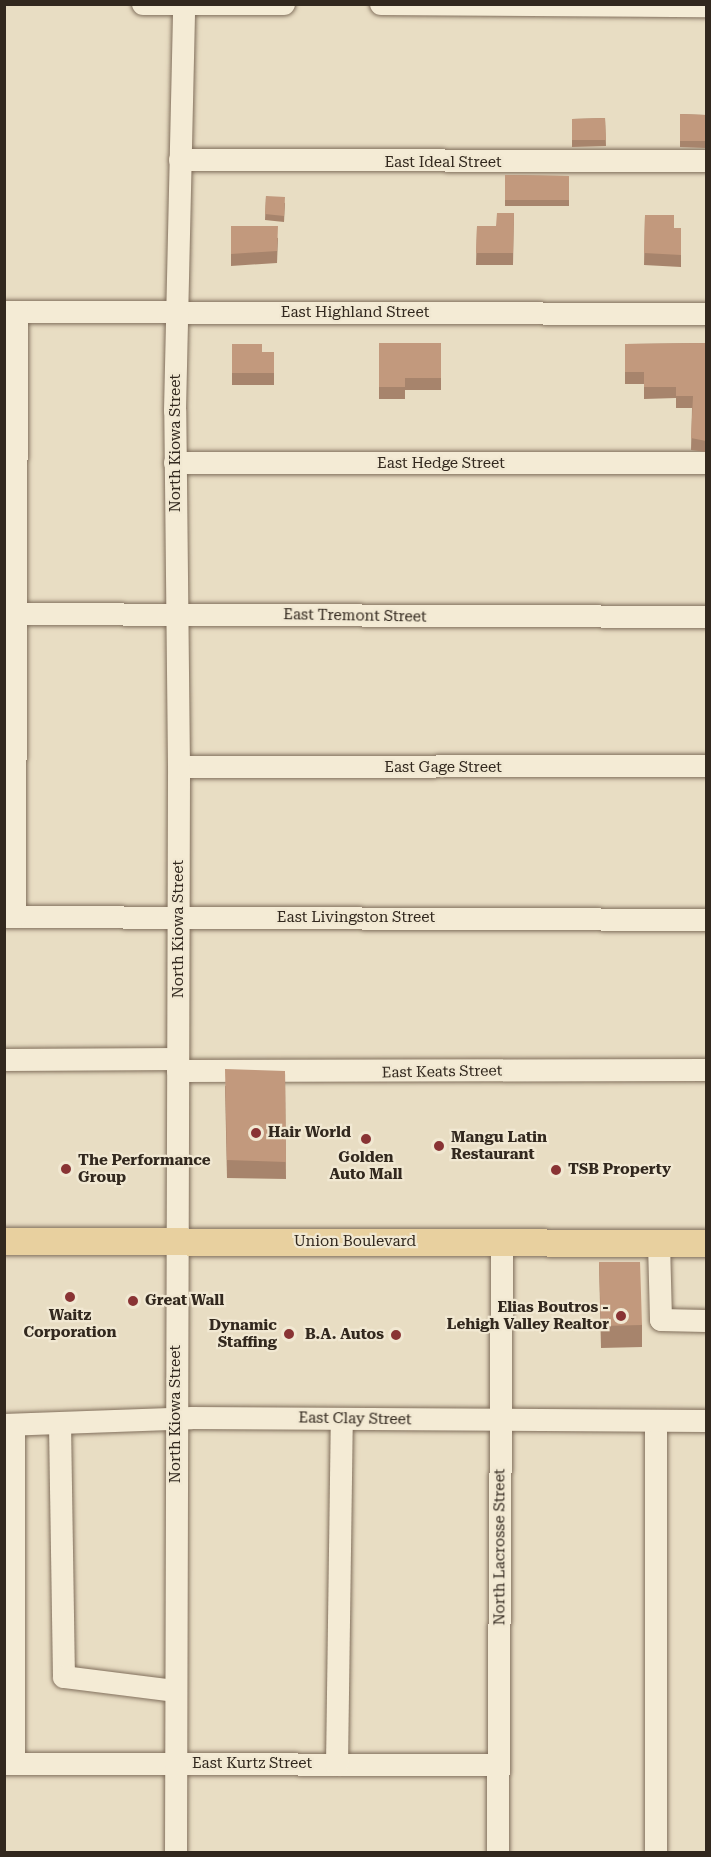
<!DOCTYPE html>
<html>
<head>
<meta charset="utf-8">
<style>
  body { margin:0 }
  #map { position:relative; width:711px; height:1857px; overflow:hidden; background:#e8ddc3; font-family:"Roboto Serif",serif }
  div>[style] { position:absolute }
  .roads { filter:drop-shadow(0 0 2px #816f5c) drop-shadow(0 0 2px #816f5c) }
  .minor>* { height:22px; margin:-11px; padding:0 11px; transform-origin:11px; border-radius:11px; background:#f4ebd5 }
  .major>* { height:27px; margin:-13.5px; padding:0 13.5px; transform-origin:13.5px; border-radius:13.5px; background:#e8d09f }
  .wall>* { inset:0; background:#a7846c }
  .building>* { inset:0; background:#c2997d }
  .dots>* { width:16px; height:16px; translate:-50% -50%; box-sizing:border-box; border:3px solid #f1e8d2; border-radius:50% }
  span { translate:-50% -50%; white-space:nowrap; text-align:center; line-height:1.15; -webkit-text-stroke:4.5px #f1e8d2; paint-order:stroke }
  .street-label { font-size:15px; color:#32281e }
  .poi-label { font-size:15px; color:#32281e; font-weight:700 }
  .left { translate:0 -50%; text-align:left }
  .right { translate:-100% -50%; text-align:right }
  .frame { position:absolute; inset:0; border:6px solid #32281e; pointer-events:none }
</style>
</head>
<body>
<div id="map">
  <div class="roads">
    <div class="minor">
      <i style="left:143px;top:4px;width:141px"></i>
      <i style="left:381px;top:4px;width:325px;rotate:0.4deg"></i>
      <i style="left:180px;top:160px;width:526px;rotate:0.11deg"></i>
      <i style="left:4px;top:312px;width:702px;rotate:0.16deg"></i>
      <i style="left:175px;top:463px;width:531px"></i>
      <i style="left:4px;top:614px;width:702px;rotate:0.24deg"></i>
      <i style="left:179px;top:767px;width:527px;rotate:-0.11deg"></i>
      <i style="left:4px;top:917px;width:702px;rotate:0.24deg"></i>
      <i style="left:15px;top:917px;width:605px;rotate:-89.81deg"></i>
      <i style="left:4px;top:1060px;width:174px;rotate:-0.3deg"></i>
      <i style="left:178px;top:1071px;width:528px;rotate:-0.11deg"></i>
      <i style="left:659px;top:1243px;width:77px;rotate:88.5deg"></i>
      <i style="left:661px;top:1320px;width:45px;rotate:1.3deg"></i>
      <i style="left:656px;top:1421px;width:431px;rotate:90deg"></i>
      <i style="left:60px;top:1424px;width:253px;rotate:89.1deg"></i>
      <i style="left:64px;top:1677px;width:112px;rotate:7.2deg"></i>
      <i style="left:4px;top:1425px;width:187px;rotate:-2.1deg"></i>
      <i style="left:191px;top:1418px;width:515px;rotate:0.33deg"></i>
      <i style="left:4px;top:1764px;width:495px;rotate:0.1deg"></i>
      <i style="left:14px;top:1764px;width:339px;rotate:-90deg"></i>
      <i style="left:337px;top:1765px;width:346px;rotate:-89.2deg"></i>
      <i style="left:176px;top:1852px;width:1085px;rotate:-89.84deg"></i>
      <i style="left:179px;top:767px;width:356px;rotate:-90.6deg"></i>
      <i style="left:175px;top:411px;width:406px;rotate:-88.7deg"></i>
      <i style="left:498px;top:1852px;width:610px;rotate:-89.62deg"></i>
    </div>
    <div class="major">
      <i style="left:4px;top:1241px;width:702px;rotate:0.16deg"></i>
    </div>
  </div>
  <div class="wall">
    <i style="clip-path:polygon(680px 114px,706px 115px,706px 148px,680px 147px)"></i>
    <i style="clip-path:polygon(605px 118px,606px 146px,572px 147px,572px 119px)"></i>
    <i style="clip-path:polygon(505px 175px,569px 176px,569px 206px,505px 206px)"></i>
    <i style="clip-path:polygon(266px 196px,285px 203px,284px 222px,265px 220px)"></i>
    <i style="clip-path:polygon(514px 213px,513px 265px,476px 265px,477px 226px,496px 226px)"></i>
    <i style="clip-path:polygon(645px 215px,674px 228px,681px 228px,681px 267px,644px 265px)"></i>
    <i style="clip-path:polygon(231px 226px,278px 238px,277px 263px,231px 266px)"></i>
    <i style="clip-path:polygon(379px 343px,441px 343px,441px 390px,405px 390px,405px 399px,379px 399px)"></i>
    <i style="clip-path:polygon(706px 343px,706px 452px,691px 450px,692px 408px,676px 408px,676px 398px,644px 399px,644px 384px,625px 384px,625px 344px)"></i>
    <i style="clip-path:polygon(232px 344px,262px 352px,274px 352px,274px 385px,232px 385px)"></i>
    <i style="clip-path:polygon(285px 1071px,286px 1179px,227px 1178px,225px 1086px)"></i>
    <i style="clip-path:polygon(599px 1262px,642px 1325px,642px 1347px,601px 1348px)"></i>
  </div>
  <div class="building">
    <i style="clip-path:polygon(680px 114px,706px 115px,706px 141px,680px 141px)"></i>
    <i style="clip-path:polygon(605px 118px,606px 140px,572px 140px,572px 119px)"></i>
    <i style="clip-path:polygon(505px 175px,569px 176px,569px 200px,505px 200px)"></i>
    <i style="clip-path:polygon(266px 196px,285px 197px,284px 216px,265px 214px)"></i>
    <i style="clip-path:polygon(497px 213px,514px 213px,513px 253px,476px 253px,477px 226px,496px 226px)"></i>
    <i style="clip-path:polygon(645px 215px,674px 215px,674px 228px,681px 228px,681px 255px,644px 253px)"></i>
    <i style="clip-path:polygon(231px 226px,278px 226px,277px 251px,231px 254px)"></i>
    <i style="clip-path:polygon(379px 343px,441px 343px,441px 378px,405px 378px,405px 387px,379px 387px)"></i>
    <i style="clip-path:polygon(706px 343px,706px 441px,691px 438px,693px 396px,676px 396px,676px 387px,644px 387px,644px 372px,625px 372px,625px 344px)"></i>
    <i style="clip-path:polygon(232px 344px,262px 344px,262px 352px,274px 352px,274px 373px,232px 373px)"></i>
    <i style="clip-path:polygon(225px 1069px,285px 1071px,286px 1162px,227px 1160px)"></i>
    <i style="clip-path:polygon(599px 1262px,640px 1262px,642px 1325px,601px 1326px)"></i>
  </div>
  <div class="dots">
    <i style="left:256px;top:1133px;background:#893334"></i>
    <i style="left:366px;top:1139px;background:#893334"></i>
    <i style="left:439px;top:1146px;background:#893334"></i>
    <i style="left:66px;top:1169px;background:#893334"></i>
    <i style="left:556px;top:1170px;background:#893334"></i>
    <i style="left:70px;top:1297px;background:#893334"></i>
    <i style="left:133px;top:1301px;background:#893334"></i>
    <i style="left:621px;top:1316px;background:#893334"></i>
    <i style="left:289px;top:1334px;background:#893334"></i>
    <i style="left:396px;top:1335px;background:#893334"></i>
  </div>
  <div class="street-label">
    <span style="left:443px;top:163px">East Ideal Street</span>
    <span style="left:355px;top:313px">East Highland Street</span>
    <span style="left:176px;top:443px;rotate:-90deg">North Kiowa Street</span>
    <span style="left:441px;top:464px">East Hedge Street</span>
    <span style="left:355px;top:616px;rotate:1deg">East Tremont Street</span>
    <span style="left:443px;top:768px">East Gage Street</span>
    <span style="left:356px;top:918px">East Livingston Street</span>
    <span style="left:179px;top:929px;rotate:-90deg">North Kiowa Street</span>
    <span style="left:442px;top:1072px;rotate:-1deg">East Keats Street</span>
    <span style="left:355px;top:1242px">Union Boulevard</span>
    <span style="left:176px;top:1414px;rotate:-90deg">North Kiowa Street</span>
    <span style="left:355px;top:1419px;rotate:1deg">East Clay Street</span>
    <span style="left:500px;top:1547px;rotate:-90deg">North Lacrosse Street</span>
    <span style="left:252px;top:1764px">East Kurtz Street</span>
  </div>
  <div class="poi-label">
    <span class="left" style="left:268px;top:1133px">Hair World</span>
    <span class="left" style="left:451px;top:1146px">Mangu Latin<br>Restaurant</span>
    <span style="left:366px;top:1166px">Golden<br>Auto Mall</span>
    <span class="left" style="left:78px;top:1169px">The Performance<br>Group</span>
    <span class="left" style="left:568px;top:1170px">TSB Property</span>
    <span class="left" style="left:145px;top:1301px">Great Wall</span>
    <span class="right" style="left:609px;top:1316px">Elias Boutros -<br>Lehigh Valley Realtor</span>
    <span style="left:70px;top:1324px">Waitz<br>Corporation</span>
    <span class="right" style="left:277px;top:1334px">Dynamic<br>Staffing</span>
    <span class="right" style="left:384px;top:1335px">B.A. Autos</span>
  </div>
  <div class="frame"></div>
</div>
</body>
</html>
